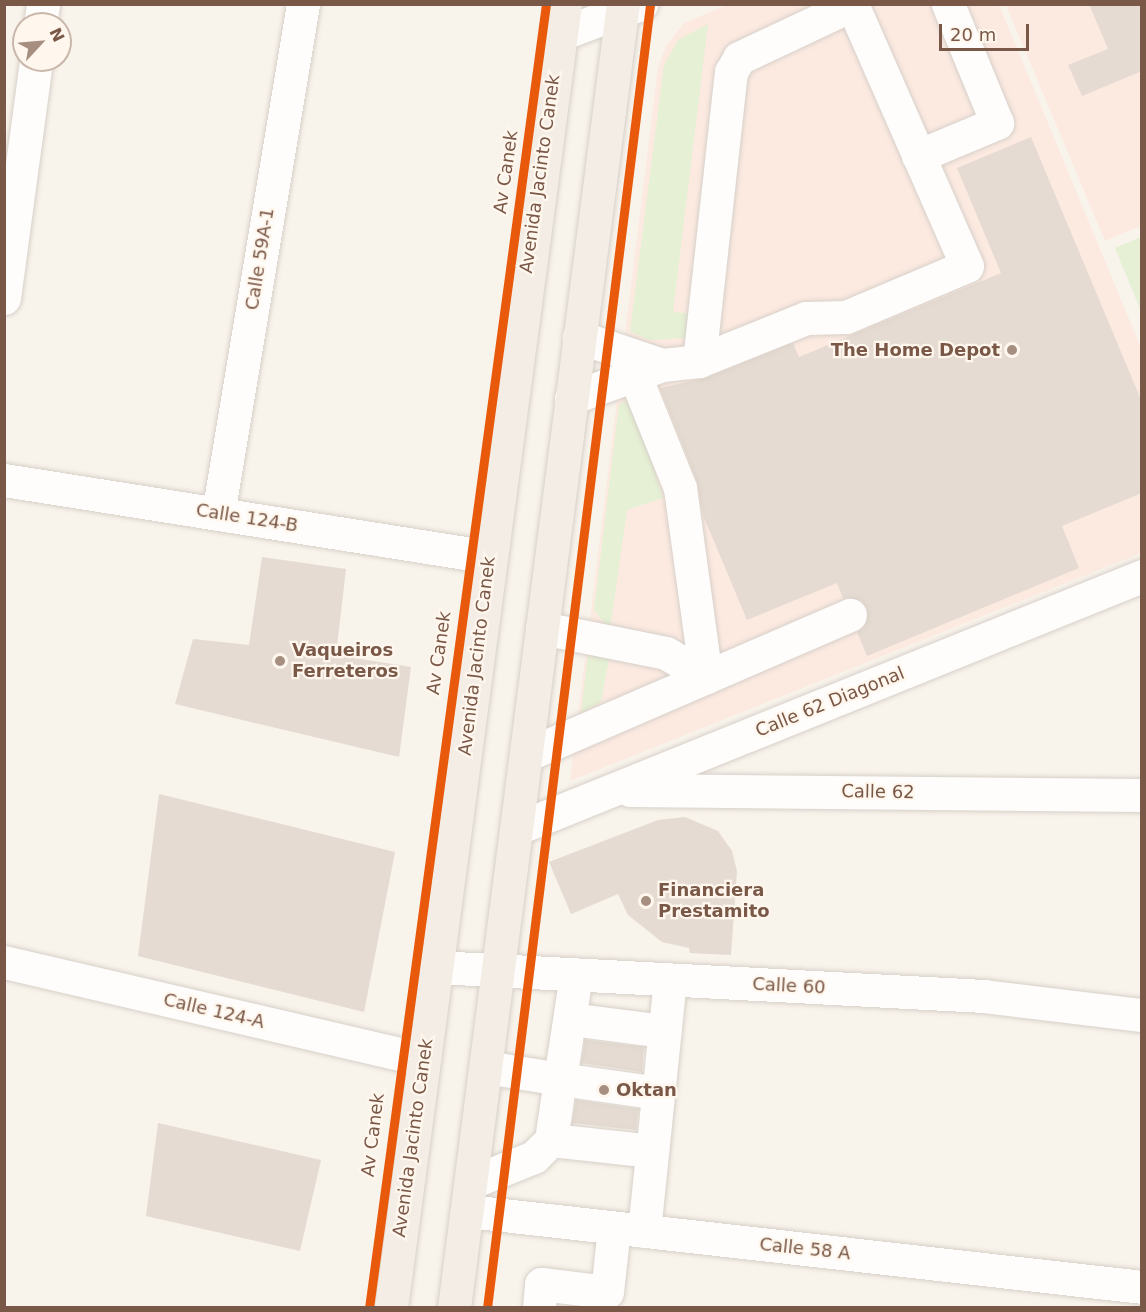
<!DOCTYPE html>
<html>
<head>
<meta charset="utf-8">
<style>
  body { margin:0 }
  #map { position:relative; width:1146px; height:1312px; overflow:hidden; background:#f8f3eb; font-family:"DejaVu Sans",sans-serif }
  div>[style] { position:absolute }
  .commercial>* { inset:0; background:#fceae1 }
  .green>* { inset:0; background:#e5f0d4 }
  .building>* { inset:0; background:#e5dbd2 }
  .roads { filter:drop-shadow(0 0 2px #d7d0c9) drop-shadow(0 0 2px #d7d0c9) }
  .minor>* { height:33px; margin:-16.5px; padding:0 16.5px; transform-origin:16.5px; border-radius:16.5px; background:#fefdfc }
  .major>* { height:33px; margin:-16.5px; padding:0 16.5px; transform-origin:16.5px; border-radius:16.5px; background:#f3ede5 }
  .cycleway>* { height:9px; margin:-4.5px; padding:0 4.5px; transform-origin:4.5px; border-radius:4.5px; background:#e8590c }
  .dots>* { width:16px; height:16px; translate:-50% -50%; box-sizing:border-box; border:3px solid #fff7ed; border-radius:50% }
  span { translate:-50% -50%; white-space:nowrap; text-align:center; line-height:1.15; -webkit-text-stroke:4.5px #fff7ed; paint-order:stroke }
  .street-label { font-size:18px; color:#7a5848 }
  .poi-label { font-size:18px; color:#7a5848; font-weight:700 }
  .right { translate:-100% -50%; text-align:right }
  .left { translate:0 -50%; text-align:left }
  .frame { position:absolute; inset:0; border:6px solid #7a5848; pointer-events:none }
  .north { position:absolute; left:12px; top:12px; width:60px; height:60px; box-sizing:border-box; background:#fff7ed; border:2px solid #cab7ab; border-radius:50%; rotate:64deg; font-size:16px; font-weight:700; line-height:24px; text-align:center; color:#7a5848 }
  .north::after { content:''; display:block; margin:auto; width:21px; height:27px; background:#a68e81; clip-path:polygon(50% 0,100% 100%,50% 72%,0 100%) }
  .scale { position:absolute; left:939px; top:24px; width:90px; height:27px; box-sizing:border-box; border:3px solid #7a5848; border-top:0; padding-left:8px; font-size:18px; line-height:21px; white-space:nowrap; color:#7a5848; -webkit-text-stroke:4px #fff7ed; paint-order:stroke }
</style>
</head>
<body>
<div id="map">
  <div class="commercial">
    <i style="clip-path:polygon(727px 5px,999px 5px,1141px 348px,1141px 553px,570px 781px,658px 68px,666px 46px,684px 23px)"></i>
    <i style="clip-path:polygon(1006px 5px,1141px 5px,1141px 226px,1105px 241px)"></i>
  </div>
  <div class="green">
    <i style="clip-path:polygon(708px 24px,673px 312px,696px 314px,686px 338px,649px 340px,630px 331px,664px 65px,678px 40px)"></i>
    <i style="clip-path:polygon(1141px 237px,1141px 311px,1115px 248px)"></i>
    <i style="clip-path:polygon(633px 398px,663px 498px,627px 510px,610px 630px,594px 610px,619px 404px)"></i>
    <i style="clip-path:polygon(589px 645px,610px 654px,601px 702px,581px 713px)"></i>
  </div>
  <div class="building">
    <i style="clip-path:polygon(1089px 4px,1142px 4px,1142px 71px,1082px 96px,1068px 65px,1108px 49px)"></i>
    <i style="clip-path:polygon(1031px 137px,1142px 402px,1142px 493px,1062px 526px,1079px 568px,867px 656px,857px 632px,865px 626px,867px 608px,861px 600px,843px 598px,837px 583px,747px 620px,703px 515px,697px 481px,660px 388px,706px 378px,793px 343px,799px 357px,1001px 273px,957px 168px)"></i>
    <i style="clip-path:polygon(262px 557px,346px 569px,336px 655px,411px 667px,399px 757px,175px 704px,193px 639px,249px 645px)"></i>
    <i style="clip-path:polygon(159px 794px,395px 852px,364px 1012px,138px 956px)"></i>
    <i style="clip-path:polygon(685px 817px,718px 831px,732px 851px,737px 871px,731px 955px,690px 953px,689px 948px,662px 942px,628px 915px,618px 894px,571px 914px,549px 862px,658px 820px)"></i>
    <i style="clip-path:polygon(585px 1040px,644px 1047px,642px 1072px,581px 1063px)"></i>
    <i style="clip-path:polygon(576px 1100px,638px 1109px,636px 1130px,572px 1123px)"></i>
    <i style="clip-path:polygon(158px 1123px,321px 1160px,300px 1251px,146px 1216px)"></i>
  </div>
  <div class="roads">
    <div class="minor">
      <i style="left:40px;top:24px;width:20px;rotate:-81deg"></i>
      <i style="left:558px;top:35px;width:89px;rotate:-20.5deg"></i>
      <i style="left:918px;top:156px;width:86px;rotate:-22.7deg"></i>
      <i style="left:997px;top:123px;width:129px;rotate:-112.4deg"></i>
      <i style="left:4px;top:298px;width:240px;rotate:-82.3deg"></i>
      <i style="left:579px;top:337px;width:88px;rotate:18.6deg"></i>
      <i style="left:699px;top:361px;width:291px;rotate:-83.7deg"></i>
      <i style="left:731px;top:72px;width:16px;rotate:-60deg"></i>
      <i style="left:739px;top:58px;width:127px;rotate:-25.2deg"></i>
      <i style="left:635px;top:376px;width:121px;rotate:68.1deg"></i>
      <i style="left:680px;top:488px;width:191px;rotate:82.2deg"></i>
      <i style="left:571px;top:398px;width:97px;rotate:-19.9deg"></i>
      <i style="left:662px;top:365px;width:37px;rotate:-6deg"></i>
      <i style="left:699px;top:361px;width:115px;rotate:-21.9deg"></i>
      <i style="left:806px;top:318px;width:40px;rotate:-1.4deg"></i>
      <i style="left:846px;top:317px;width:131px;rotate:-22.9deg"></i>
      <i style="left:967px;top:266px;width:286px;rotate:-113.7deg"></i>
      <i style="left:4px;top:480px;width:491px;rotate:9deg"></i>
      <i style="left:218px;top:514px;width:517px;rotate:-80.54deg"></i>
      <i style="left:542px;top:628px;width:126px;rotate:11.4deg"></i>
      <i style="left:666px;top:653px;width:47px;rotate:31deg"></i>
      <i style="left:526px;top:755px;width:353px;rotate:-23.4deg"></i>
      <i style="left:630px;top:790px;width:512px;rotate:0.56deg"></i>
      <i style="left:518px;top:828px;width:673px;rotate:-21.99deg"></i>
      <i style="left:4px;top:962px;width:431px;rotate:13.1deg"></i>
      <i style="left:436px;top:967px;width:549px;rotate:3.03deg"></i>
      <i style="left:984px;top:996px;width:159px;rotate:6.9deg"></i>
      <i style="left:570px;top:1019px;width:95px;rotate:7.3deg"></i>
      <i style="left:486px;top:1067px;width:75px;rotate:9.2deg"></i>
      <i style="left:560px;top:1079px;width:105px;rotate:-81.3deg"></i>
      <i style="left:551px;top:1140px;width:102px;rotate:6.2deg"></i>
      <i style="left:472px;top:1182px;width:67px;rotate:-22deg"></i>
      <i style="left:534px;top:1157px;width:24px;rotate:-45deg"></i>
      <i style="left:551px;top:1140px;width:62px;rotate:-81.6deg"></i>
      <i style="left:560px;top:1079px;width:99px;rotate:8.1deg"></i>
      <i style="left:468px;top:1211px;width:678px;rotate:6.43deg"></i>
      <i style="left:644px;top:1231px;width:252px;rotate:-84.1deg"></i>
      <i style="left:539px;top:1308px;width:24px;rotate:-85deg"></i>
      <i style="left:541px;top:1284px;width:66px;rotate:6.9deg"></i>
      <i style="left:607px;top:1292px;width:64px;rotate:-83.8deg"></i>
    </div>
    <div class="major">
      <i style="left:391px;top:1308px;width:1316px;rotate:-82.4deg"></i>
      <i style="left:454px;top:1308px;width:1315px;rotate:-82.62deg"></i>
    </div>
  </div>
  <div class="cycleway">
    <i style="left:369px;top:1308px;width:1316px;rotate:-82.27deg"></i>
    <i style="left:487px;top:1308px;width:1314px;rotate:-82.87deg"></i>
  </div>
  <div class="dots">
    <i style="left:1012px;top:350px;background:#a68e81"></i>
    <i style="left:280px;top:661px;background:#a68e81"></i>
    <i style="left:646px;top:901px;background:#a68e81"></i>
    <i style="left:604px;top:1090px;background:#a68e81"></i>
  </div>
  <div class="street-label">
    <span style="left:506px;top:172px;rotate:-82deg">Av Canek</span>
    <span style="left:540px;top:174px;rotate:-82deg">Avenida Jacinto Canek</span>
    <span style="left:260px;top:259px;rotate:-81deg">Calle 59A-1</span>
    <span style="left:247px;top:518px;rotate:9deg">Calle 124-B</span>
    <span style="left:439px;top:653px;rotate:-82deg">Av Canek</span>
    <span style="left:477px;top:656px;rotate:-83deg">Avenida Jacinto Canek</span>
    <span style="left:830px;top:702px;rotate:-22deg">Calle 62 Diagonal</span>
    <span style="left:878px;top:792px;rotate:1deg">Calle 62</span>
    <span style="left:789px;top:986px;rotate:3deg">Calle 60</span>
    <span style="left:214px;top:1011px;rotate:13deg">Calle 124-A</span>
    <span style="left:373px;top:1135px;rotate:-83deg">Av Canek</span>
    <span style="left:413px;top:1138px;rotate:-82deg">Avenida Jacinto Canek</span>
    <span style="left:805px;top:1249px;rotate:6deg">Calle 58 A</span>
  </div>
  <div class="poi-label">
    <span class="right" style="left:1000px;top:350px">The Home Depot</span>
    <span class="left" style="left:292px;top:661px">Vaqueiros<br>Ferreteros</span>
    <span class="left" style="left:658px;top:901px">Financiera<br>Prestamito</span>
    <span class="left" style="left:616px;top:1090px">Oktan</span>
  </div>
  <div class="frame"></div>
  <div class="north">N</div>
  <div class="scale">20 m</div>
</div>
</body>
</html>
